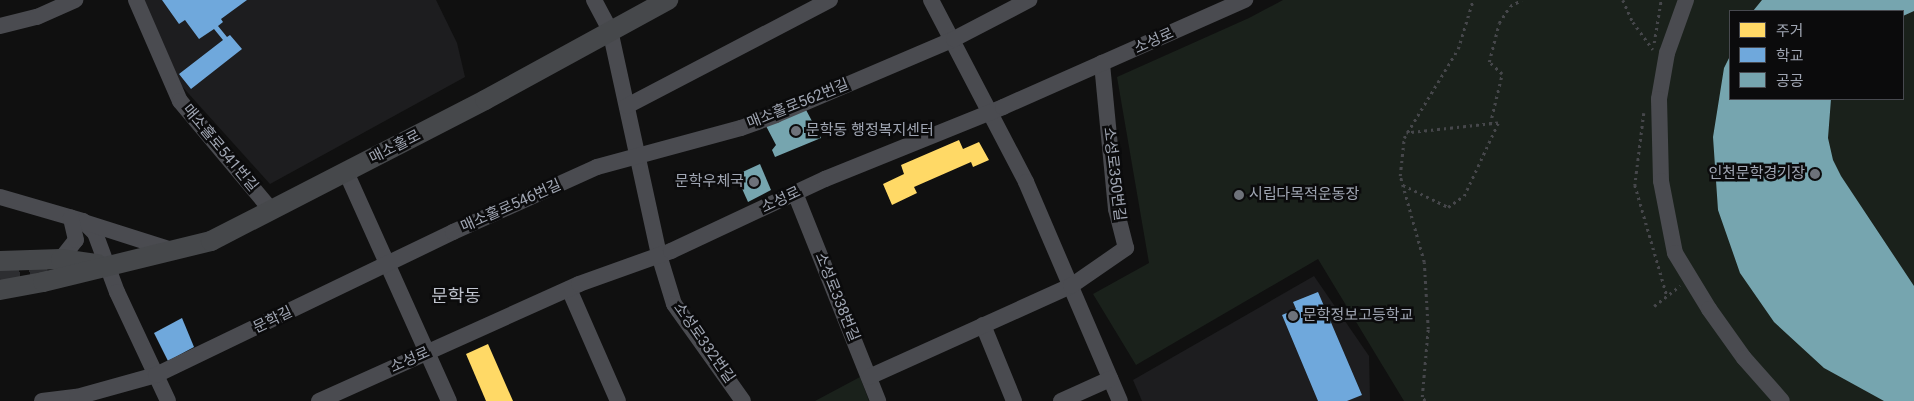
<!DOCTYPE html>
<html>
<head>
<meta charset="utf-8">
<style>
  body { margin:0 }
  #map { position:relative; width:1914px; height:401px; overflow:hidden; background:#101010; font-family:Roboto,"Noto Sans KR",sans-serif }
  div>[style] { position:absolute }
  .built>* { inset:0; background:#1d1d1f }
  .green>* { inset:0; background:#1a211b }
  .homes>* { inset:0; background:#ffd966 }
  .schools>* { inset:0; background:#6fa8dc }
  .public>* { inset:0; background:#76a5af }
  .major-tunnel>* { height:20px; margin-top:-10px; transform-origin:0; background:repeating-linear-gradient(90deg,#2d2e31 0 20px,transparent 0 30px) }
  .path>* { height:2.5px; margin-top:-1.25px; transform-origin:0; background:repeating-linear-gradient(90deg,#46474b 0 2.5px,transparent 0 6.5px) }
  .minor>* { height:16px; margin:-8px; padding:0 8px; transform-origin:8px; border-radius:8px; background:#4a4b50 }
  .major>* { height:20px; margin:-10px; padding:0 10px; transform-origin:10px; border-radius:10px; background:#46484b }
  .dots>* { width:14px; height:14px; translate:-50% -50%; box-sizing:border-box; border:2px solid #0b0b0c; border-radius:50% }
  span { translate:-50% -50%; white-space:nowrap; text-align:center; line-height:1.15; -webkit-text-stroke:5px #0b0b0c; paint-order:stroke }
  .street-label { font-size:15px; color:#a0a6b3 }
  .poi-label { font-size:15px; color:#a0a6b3 }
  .left { translate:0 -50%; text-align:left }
  .right { translate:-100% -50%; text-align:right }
  .quarter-label { font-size:18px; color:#c1c5cf }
  .legend { position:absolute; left:1729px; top:10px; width:175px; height:90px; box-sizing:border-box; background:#0b0b0c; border:1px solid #47494f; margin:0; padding:6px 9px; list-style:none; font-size:15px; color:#a0a6b3 }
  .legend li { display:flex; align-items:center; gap:10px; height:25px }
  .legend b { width:25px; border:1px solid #47494f }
</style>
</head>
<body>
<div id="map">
  <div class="built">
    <i style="clip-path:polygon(142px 0,436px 0,457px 43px,465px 77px,270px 184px,179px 83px)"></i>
    <i style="clip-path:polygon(1314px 276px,1369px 356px,1370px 401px,1142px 401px,1133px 380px)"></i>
  </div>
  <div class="green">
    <i style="clip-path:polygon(evenodd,1283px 0,1914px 0,1914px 401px,1404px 401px,1318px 259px,1136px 365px,1093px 294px,1149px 263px,1117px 77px,1249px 18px,1283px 0,1730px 11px,1903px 11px,1903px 99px,1730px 99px,1730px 11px)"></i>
    <i style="clip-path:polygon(860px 377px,869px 401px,815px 401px)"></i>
  </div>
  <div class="homes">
    <i style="clip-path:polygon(959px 140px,963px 149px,979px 142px,989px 160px,973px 167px,971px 162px,914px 187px,917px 193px,892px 205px,883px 184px,904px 174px,901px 165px)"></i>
    <i style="clip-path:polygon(488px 344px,513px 401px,486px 401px,466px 354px)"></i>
  </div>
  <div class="schools">
    <i style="clip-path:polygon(162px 0,247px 0,221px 19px,223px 22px,218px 26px,227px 37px,230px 35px,242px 49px,191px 89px,179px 74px,223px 40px,214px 29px,199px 39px,185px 20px,179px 24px)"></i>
    <i style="clip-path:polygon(1318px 292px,1362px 395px,1347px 401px,1318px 401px,1282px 315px,1296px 309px,1293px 302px)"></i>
    <i style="clip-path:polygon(182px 318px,194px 347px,168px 361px,154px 333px)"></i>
  </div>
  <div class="public">
    <i style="clip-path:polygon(1762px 0,1914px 0,1914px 11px,1903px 16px,1903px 11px,1753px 11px)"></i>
    <i style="clip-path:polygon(1730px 56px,1730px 99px,1831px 99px,1828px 138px,1833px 160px,1841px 176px,1914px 286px,1914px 401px,1884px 401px,1824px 368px,1774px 322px,1740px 273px,1718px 210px,1713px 137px,1724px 68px)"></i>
    <i style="clip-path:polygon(805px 108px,821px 138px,775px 157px,772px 150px,776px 145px,766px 126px)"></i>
    <i style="clip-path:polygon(760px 164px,771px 190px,748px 202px,736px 175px)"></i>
  </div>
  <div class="major-tunnel">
    <i style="left:0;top:278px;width:48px;rotate:-5.9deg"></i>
  </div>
  <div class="path">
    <i style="left:1623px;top:0;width:24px;rotate:66deg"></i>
    <i style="left:1633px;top:22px;width:34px;rotate:54deg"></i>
    <i style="left:1654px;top:43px;width:44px;rotate:-80.8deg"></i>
    <i style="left:1644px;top:113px;width:73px;rotate:97.1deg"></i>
    <i style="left:1635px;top:185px;width:116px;rotate:73.9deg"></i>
    <i style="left:1490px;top:124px;width:51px;rotate:-76.5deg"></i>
    <i style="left:1502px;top:74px;width:18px;rotate:-137deg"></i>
    <i style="left:1489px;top:62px;width:40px;rotate:-75.6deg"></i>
    <i style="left:1499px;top:23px;width:20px;rotate:-57deg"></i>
    <i style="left:1510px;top:6px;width:13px;rotate:-27deg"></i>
    <i style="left:1403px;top:185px;width:50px;rotate:26.1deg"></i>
    <i style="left:1448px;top:207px;width:19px;rotate:-35deg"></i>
    <i style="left:1464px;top:196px;width:81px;rotate:-65deg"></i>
    <i style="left:1498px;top:123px;width:92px;rotate:173.7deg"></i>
    <i style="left:1654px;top:306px;width:33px;rotate:-38deg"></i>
    <i style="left:1425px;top:401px;width:5px;rotate:-127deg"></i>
    <i style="left:1422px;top:397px;width:68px;rotate:-85deg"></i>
    <i style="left:1428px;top:329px;width:67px;rotate:-93.4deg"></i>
    <i style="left:1424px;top:262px;width:89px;rotate:-105.6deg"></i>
    <i style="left:1400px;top:176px;width:38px;rotate:-84deg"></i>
    <i style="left:1404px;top:138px;width:104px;rotate:-58.8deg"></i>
    <i style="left:1458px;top:49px;width:51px;rotate:-73deg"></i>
  </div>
  <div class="minor">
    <i style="left:136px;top:0;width:110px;rotate:66.5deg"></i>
    <i style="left:180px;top:101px;width:143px;rotate:50.1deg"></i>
    <i style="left:594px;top:0;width:34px;rotate:62deg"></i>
    <i style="left:610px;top:30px;width:230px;rotate:77.7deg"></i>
    <i style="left:659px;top:255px;width:51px;rotate:73deg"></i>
    <i style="left:674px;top:304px;width:119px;rotate:54.6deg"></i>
    <i style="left:931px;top:0;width:205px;rotate:62.4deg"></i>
    <i style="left:1026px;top:182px;width:238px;rotate:66.8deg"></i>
    <i style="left:1686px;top:0;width:56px;rotate:109.7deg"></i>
    <i style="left:1667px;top:53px;width:47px;rotate:99.9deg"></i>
    <i style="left:1659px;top:99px;width:82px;rotate:88.6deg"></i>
    <i style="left:1661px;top:181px;width:73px;rotate:79deg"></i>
    <i style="left:1675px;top:253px;width:66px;rotate:58.7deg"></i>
    <i style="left:1709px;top:309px;width:60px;rotate:54.5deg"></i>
    <i style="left:1744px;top:358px;width:57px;rotate:48.5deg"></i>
    <i style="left:0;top:26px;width:38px;rotate:-14deg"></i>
    <i style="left:37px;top:17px;width:42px;rotate:-24.1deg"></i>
    <i style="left:627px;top:106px;width:229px;rotate:-27.6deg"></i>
    <i style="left:346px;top:172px;width:251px;rotate:65.8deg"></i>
    <i style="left:795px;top:193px;width:224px;rotate:68.2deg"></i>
    <i style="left:0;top:197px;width:86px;rotate:16.1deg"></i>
    <i style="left:83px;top:221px;width:17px;rotate:45deg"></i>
    <i style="left:95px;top:233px;width:63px;rotate:69.6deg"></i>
    <i style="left:117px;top:292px;width:120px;rotate:64.9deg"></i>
    <i style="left:84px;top:222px;width:96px;rotate:17.7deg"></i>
    <i style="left:61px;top:259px;width:24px;rotate:-52deg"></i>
    <i style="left:76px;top:240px;width:23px;rotate:-103deg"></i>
    <i style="left:569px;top:289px;width:122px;rotate:66.4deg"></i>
    <i style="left:983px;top:325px;width:82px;rotate:67.8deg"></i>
    <i style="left:869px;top:377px;width:222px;rotate:-24.3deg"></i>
    <i style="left:1071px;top:286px;width:67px;rotate:-34.6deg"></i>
    <i style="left:1126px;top:248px;width:40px;rotate:-104.4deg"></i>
    <i style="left:1116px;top:209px;width:147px;rotate:-95.5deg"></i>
    <i style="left:42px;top:401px;width:35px;rotate:-7deg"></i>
    <i style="left:77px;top:397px;width:82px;rotate:-15.6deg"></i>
    <i style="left:156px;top:375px;width:330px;rotate:-25.7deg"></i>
    <i style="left:453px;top:232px;width:158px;rotate:-24.3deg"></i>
    <i style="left:597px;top:167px;width:149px;rotate:-15.2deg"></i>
    <i style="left:741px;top:128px;width:37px;rotate:-20deg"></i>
    <i style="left:776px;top:115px;width:194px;rotate:-23.1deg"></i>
    <i style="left:954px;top:39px;width:85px;rotate:-27.5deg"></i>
    <i style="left:319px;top:401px;width:285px;rotate:-24.2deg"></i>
    <i style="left:579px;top:284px;width:98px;rotate:-19.7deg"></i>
    <i style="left:671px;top:251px;width:170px;rotate:-25.1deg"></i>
    <i style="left:825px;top:179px;width:192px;rotate:-22deg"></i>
    <i style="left:1003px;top:107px;width:265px;rotate:-23.9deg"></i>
    <i style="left:1061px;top:401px;width:54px;rotate:-24.2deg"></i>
  </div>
  <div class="major">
    <i style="left:0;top:261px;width:61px;rotate:-1.9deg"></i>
    <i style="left:61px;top:259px;width:37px;rotate:8deg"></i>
    <i style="left:0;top:290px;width:44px;rotate:-10.5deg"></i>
    <i style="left:43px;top:282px;width:173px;rotate:-13.7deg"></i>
    <i style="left:211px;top:241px;width:308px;rotate:-27.2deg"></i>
    <i style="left:485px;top:100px;width:209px;rotate:-28.7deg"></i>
  </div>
  <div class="dots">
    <i style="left:796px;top:131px;background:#6e727a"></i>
    <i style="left:1815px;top:174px;background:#6e727a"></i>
    <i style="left:754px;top:182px;background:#6e727a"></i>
    <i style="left:1239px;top:195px;background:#6e727a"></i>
    <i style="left:1293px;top:316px;background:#6e727a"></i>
  </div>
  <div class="street-label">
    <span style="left:1154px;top:41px;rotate:-24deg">소성로</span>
    <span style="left:798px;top:104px;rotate:-22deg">매소홀로562번길</span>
    <span style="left:395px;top:147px;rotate:-27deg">매소홀로</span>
    <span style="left:220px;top:148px;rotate:50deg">매소홀로541번길</span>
    <span style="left:1114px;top:174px;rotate:83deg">소성로350번길</span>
    <span style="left:781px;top:200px;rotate:-25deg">소성로</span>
    <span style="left:511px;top:206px;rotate:-24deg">매소홀로546번길</span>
    <span style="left:837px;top:297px;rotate:68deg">소성로338번길</span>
    <span style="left:273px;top:320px;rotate:-26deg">문학길</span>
    <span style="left:704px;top:343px;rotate:55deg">소성로332번길</span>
    <span style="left:410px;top:360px;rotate:-24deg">소성로</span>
  </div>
  <div class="poi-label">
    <span class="left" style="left:806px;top:131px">문학동 행정복지센터</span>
    <span class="right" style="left:1805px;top:174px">인천문학경기장</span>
    <span class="right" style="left:744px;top:182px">문학우체국</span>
    <span class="left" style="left:1249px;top:195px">시립다목적운동장</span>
    <span class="left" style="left:1303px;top:316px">문학정보고등학교</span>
  </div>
  <div class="quarter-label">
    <span style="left:456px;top:296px">문학동</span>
  </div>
  <ul class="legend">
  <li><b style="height:14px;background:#ffd966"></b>주거</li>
  <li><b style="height:14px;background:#6fa8dc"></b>학교</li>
  <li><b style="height:14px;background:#76a5af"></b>공공</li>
  </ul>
</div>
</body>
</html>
